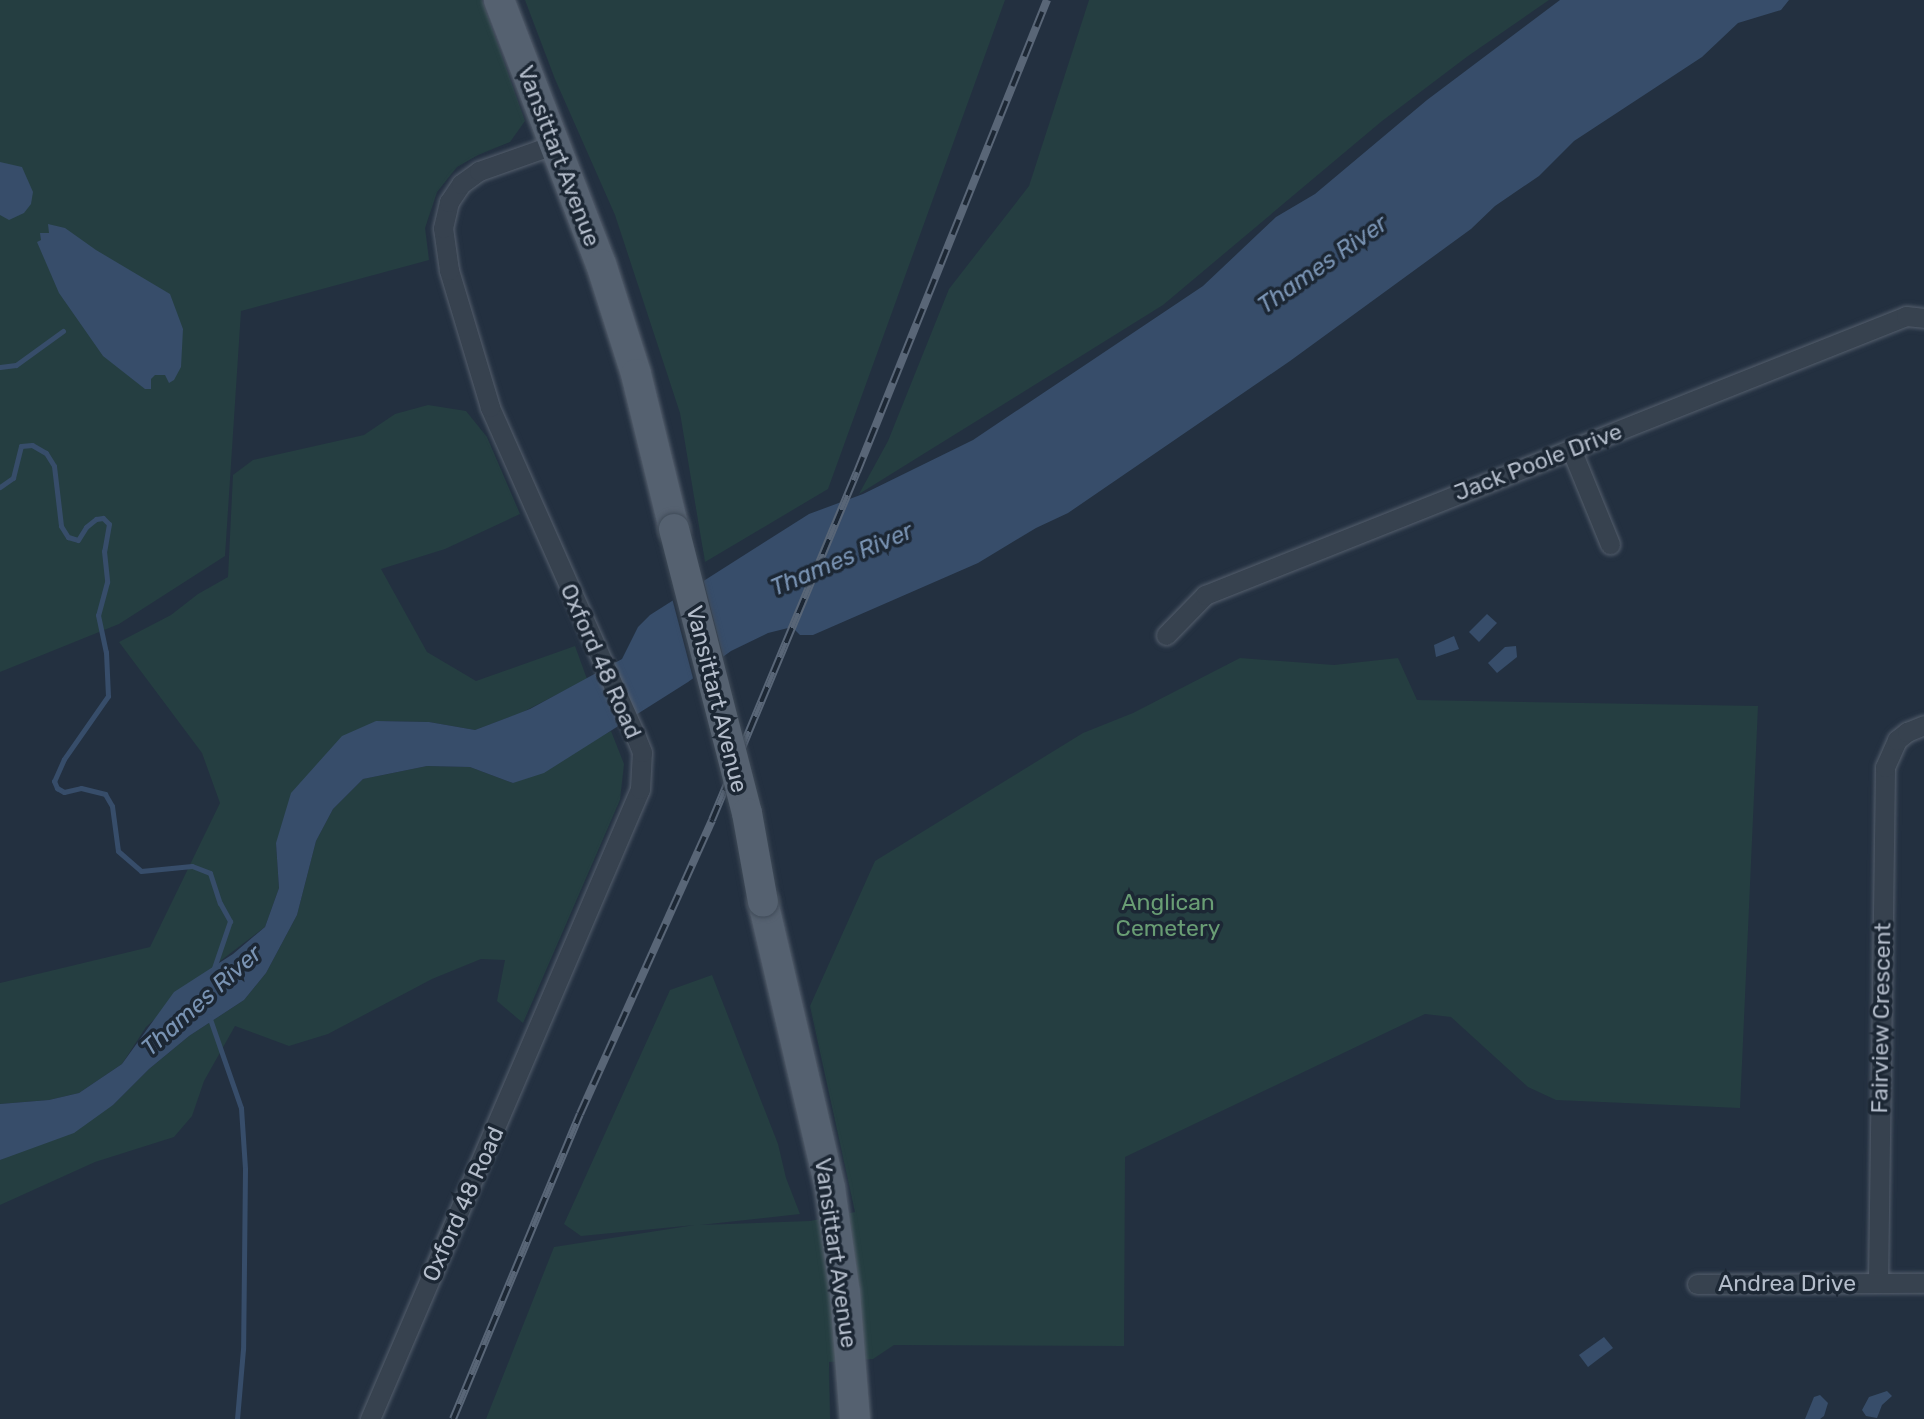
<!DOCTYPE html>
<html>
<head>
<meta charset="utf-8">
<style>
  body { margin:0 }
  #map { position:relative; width:1924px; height:1419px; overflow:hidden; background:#233040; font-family:Rubik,sans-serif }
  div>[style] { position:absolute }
  .green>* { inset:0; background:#253e41 }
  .water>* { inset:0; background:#374d6a }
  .pier>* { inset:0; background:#233040 }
  .stream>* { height:5px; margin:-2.5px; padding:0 2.5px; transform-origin:2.5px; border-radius:2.5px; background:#374d6a }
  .roads { filter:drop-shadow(0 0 2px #555f6d) drop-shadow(0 0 2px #555f6d) }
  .street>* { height:19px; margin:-9.5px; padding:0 9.5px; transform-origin:9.5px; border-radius:9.5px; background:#37424f }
  .primary>* { height:30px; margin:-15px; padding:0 15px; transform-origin:15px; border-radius:15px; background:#556170 }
  .rail>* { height:8px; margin-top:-4px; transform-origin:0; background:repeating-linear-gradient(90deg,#1c2734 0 16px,#596677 0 32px); box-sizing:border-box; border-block:2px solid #596677 }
  .bridges { filter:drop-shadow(0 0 2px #404b58) drop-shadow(0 0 2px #404b58) }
  .primary-bridge>* { height:30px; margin:-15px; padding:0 15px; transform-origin:15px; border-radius:15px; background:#556170 }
  span { translate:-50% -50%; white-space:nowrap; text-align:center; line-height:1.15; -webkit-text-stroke:7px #1c2734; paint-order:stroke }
  .street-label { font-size:23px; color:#b3bcca }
  .park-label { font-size:23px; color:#699d74 }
  .water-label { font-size:24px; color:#7993b3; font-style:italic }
</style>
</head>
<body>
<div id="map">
  <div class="green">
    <i style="clip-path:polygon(0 0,482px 0,525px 121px,510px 142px,478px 155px,457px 167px,437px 192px,425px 228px,429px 260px,241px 311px,225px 556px,119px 624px,0 672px)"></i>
    <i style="clip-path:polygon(525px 0,1005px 0,828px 489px,705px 562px,680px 413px,615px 215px,555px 79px)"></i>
    <i style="clip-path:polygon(1089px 0,1549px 0,1468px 56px,1382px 121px,1163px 305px,859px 494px,888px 441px,949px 289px,1029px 186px)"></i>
    <i style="clip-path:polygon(428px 405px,466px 411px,487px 437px,520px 514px,445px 549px,381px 569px,427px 652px,476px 681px,575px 646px,587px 679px,521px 713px,475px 730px,429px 722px,376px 721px,276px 843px,279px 888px,265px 927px,215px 965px,146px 1027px,122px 1064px,79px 1093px,49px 1100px,0 1104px,0 983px,150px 947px,220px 803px,202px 753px,119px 642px,171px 615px,198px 594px,228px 577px,233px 475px,253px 460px,364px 435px,395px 414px)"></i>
    <i style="clip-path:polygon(1240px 658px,1334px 665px,1398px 658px,1417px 700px,1758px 706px,1740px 1108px,1556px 1100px,1528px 1087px,1451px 1017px,1425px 1014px,1125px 1157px,1124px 1346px,894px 1345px,873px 1359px,829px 1362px,830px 1419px,486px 1419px,554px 1247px,695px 1225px,581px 1236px,564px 1224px,670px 990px,712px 975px,778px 1144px,786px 1178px,800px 1214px,700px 1225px,810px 1221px,855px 1212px,810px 1006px,875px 861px,1083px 733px,1133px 713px)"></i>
    <i style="clip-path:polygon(611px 731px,624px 764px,620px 800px,523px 1023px,497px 1001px,505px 960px,481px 959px,432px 979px,328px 1034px,289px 1046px,235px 1026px,204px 1081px,192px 1116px,174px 1137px,95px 1162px,0 1205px,0 1160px,113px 1105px,149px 1069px,189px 1036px,244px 1000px,266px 973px,297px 915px,316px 841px,333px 809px,363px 779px,427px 766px,470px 767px,513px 783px)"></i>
  </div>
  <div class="water">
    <i style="clip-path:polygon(1560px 0,1789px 0,1781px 10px,1738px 23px,1702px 57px,1574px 141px,1539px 176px,1495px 206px,1471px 229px,1290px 361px,1068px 513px,1036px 528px,978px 563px,813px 635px,800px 635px,792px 627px,768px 633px,731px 651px,688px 682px,544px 773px,513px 783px,470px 767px,427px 766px,363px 779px,333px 809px,316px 841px,297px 915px,266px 973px,244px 1000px,189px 1036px,149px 1069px,113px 1105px,74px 1133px,0 1160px,0 1104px,49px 1100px,79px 1093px,122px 1064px,174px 992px,233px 954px,265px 927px,279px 888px,276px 843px,291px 793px,342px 736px,376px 721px,429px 722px,475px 730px,530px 709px,622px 659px,638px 627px,650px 615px,809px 514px,863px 494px,973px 440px,1203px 286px,1276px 217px,1315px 194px,1427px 100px)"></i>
    <i style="clip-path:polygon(0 162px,22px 167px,33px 192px,31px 204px,24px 213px,9px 220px,0 215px)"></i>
    <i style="clip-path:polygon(48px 224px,65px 228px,96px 250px,170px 294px,183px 329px,181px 367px,174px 380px,169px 383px,165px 375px,155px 375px,151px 379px,151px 389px,145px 389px,103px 356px,59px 293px,37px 242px,41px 240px,40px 233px,49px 233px)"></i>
    <i style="clip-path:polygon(1487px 614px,1497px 623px,1479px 642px,1469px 632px)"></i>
    <i style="clip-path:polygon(1454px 636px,1459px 649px,1436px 657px,1434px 645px)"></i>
    <i style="clip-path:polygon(1516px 646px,1517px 657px,1497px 673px,1488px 663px,1505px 647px)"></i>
    <i style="clip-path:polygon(1604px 1337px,1613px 1348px,1588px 1367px,1579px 1355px)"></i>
    <i style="clip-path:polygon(1887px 1391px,1892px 1396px,1882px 1405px,1877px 1418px,1866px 1416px,1862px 1410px,1869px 1397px)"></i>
    <i style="clip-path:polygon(1820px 1395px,1828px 1403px,1824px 1416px,1820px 1419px,1805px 1419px,1814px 1397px)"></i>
  </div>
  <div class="pier">
    <i style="clip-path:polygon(703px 578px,724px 660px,694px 682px,672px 598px)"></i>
  </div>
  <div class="stream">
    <i style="left:0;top:367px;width:16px;rotate:-7deg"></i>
    <i style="left:16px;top:365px;width:58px;rotate:-35.9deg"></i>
    <i style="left:0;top:487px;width:16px;rotate:-35deg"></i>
    <i style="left:13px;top:478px;width:33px;rotate:-76deg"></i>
    <i style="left:21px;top:446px;width:11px;rotate:-5deg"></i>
    <i style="left:32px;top:445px;width:16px;rotate:30deg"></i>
    <i style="left:46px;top:453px;width:15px;rotate:58deg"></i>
    <i style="left:54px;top:466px;width:60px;rotate:83.3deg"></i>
    <i style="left:61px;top:526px;width:13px;rotate:58deg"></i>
    <i style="left:68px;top:537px;width:10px;rotate:17deg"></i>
    <i style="left:78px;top:540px;width:15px;rotate:-58deg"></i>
    <i style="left:86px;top:527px;width:13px;rotate:-39deg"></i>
    <i style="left:96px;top:519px;width:7px;rotate:-8deg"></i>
    <i style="left:103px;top:518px;width:8px;rotate:45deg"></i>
    <i style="left:109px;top:524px;width:27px;rotate:100deg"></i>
    <i style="left:104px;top:551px;width:31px;rotate:84deg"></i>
    <i style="left:107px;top:582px;width:34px;rotate:105deg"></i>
    <i style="left:98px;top:615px;width:38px;rotate:78deg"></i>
    <i style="left:106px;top:652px;width:44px;rotate:87.4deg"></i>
    <i style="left:108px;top:696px;width:77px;rotate:124.9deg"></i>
    <i style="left:64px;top:759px;width:24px;rotate:114deg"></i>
    <i style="left:54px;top:781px;width:8px;rotate:67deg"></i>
    <i style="left:57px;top:788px;width:8px;rotate:30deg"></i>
    <i style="left:64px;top:792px;width:17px;rotate:-13deg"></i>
    <i style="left:81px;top:788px;width:25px;rotate:14deg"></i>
    <i style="left:105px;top:794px;width:14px;rotate:60deg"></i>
    <i style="left:112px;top:806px;width:45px;rotate:82.4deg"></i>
    <i style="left:118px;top:851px;width:30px;rotate:41deg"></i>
    <i style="left:141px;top:871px;width:51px;rotate:-5.6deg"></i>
    <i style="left:192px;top:866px;width:19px;rotate:21deg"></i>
    <i style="left:210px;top:873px;width:32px;rotate:72deg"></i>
    <i style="left:220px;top:903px;width:21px;rotate:61deg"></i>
    <i style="left:230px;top:921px;width:53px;rotate:108.8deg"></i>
    <i style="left:209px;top:1016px;width:97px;rotate:70.8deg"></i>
    <i style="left:241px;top:1108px;width:61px;rotate:86.2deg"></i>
    <i style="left:245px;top:1169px;width:180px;rotate:90.6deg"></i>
    <i style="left:243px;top:1349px;width:70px;rotate:94.9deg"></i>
  </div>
  <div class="roads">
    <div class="street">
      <i style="left:1571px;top:449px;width:103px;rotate:67.7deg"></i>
      <i style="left:1166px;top:635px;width:56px;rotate:-45.7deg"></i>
      <i style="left:1205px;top:595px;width:754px;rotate:-21.7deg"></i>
      <i style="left:1906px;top:316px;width:18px;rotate:6deg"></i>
      <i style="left:1878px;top:1283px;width:516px;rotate:-89.22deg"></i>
      <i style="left:1885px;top:767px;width:30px;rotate:-66deg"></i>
      <i style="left:1897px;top:740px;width:13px;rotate:-39deg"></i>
      <i style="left:1907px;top:732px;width:18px;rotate:-22deg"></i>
      <i style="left:1697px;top:1284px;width:227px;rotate:-0.3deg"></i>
      <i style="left:370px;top:1419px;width:685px;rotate:-66.8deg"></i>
      <i style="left:640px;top:789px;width:37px;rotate:-87deg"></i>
      <i style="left:642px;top:752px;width:16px;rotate:-112deg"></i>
      <i style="left:636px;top:737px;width:361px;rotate:-113.9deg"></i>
      <i style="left:490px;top:407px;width:143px;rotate:-106.7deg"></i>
      <i style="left:449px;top:270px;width:42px;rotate:-98.1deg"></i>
      <i style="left:443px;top:228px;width:27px;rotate:-77deg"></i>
      <i style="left:449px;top:202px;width:22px;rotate:-56deg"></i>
      <i style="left:461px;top:184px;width:22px;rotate:-36deg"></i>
      <i style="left:479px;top:171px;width:78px;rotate:-19.4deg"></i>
    </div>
    <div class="primary">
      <i style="left:499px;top:0;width:283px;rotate:68.9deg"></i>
      <i style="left:601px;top:264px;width:115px;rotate:72.3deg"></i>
      <i style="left:636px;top:374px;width:160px;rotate:76.2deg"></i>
      <i style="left:763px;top:902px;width:294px;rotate:76.8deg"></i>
      <i style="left:830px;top:1188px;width:106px;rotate:81.9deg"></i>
      <i style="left:845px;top:1293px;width:126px;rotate:85.5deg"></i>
    </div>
  </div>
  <div class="rail">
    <i style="left:453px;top:1419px;width:330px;rotate:-67.4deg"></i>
    <i style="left:580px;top:1114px;width:322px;rotate:-65.8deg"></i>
    <i style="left:712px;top:820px;width:377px;rotate:-67.4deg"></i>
    <i style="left:857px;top:472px;width:509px;rotate:-68.07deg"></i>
  </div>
  <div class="bridges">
    <div class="primary-bridge">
      <i style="left:674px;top:529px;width:293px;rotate:75.6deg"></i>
      <i style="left:747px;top:813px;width:90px;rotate:79.8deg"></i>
    </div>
  </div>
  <div class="street-label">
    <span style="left:559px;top:156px;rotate:69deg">Vansittart Avenue</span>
    <span style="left:1538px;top:462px;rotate:-21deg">Jack Poole Drive</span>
    <span style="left:601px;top:661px;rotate:66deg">Oxford 48 Road</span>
    <span style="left:717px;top:699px;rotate:76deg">Vansittart Avenue</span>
    <span style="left:1881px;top:1018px;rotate:-89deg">Fairview Crescent</span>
    <span style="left:463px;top:1204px;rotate:-66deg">Oxford 48 Road</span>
    <span style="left:836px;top:1253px;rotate:82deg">Vansittart Avenue</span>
    <span style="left:1787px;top:1283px">Andrea Drive</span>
  </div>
  <div class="park-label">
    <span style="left:1168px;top:915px">Anglican<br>Cemetery</span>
  </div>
  <div class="water-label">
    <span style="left:1323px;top:265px;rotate:-35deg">Thames River</span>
    <span style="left:842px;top:560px;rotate:-23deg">Thames River</span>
    <span style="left:202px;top:1001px;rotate:-42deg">Thames River</span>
  </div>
</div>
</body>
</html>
